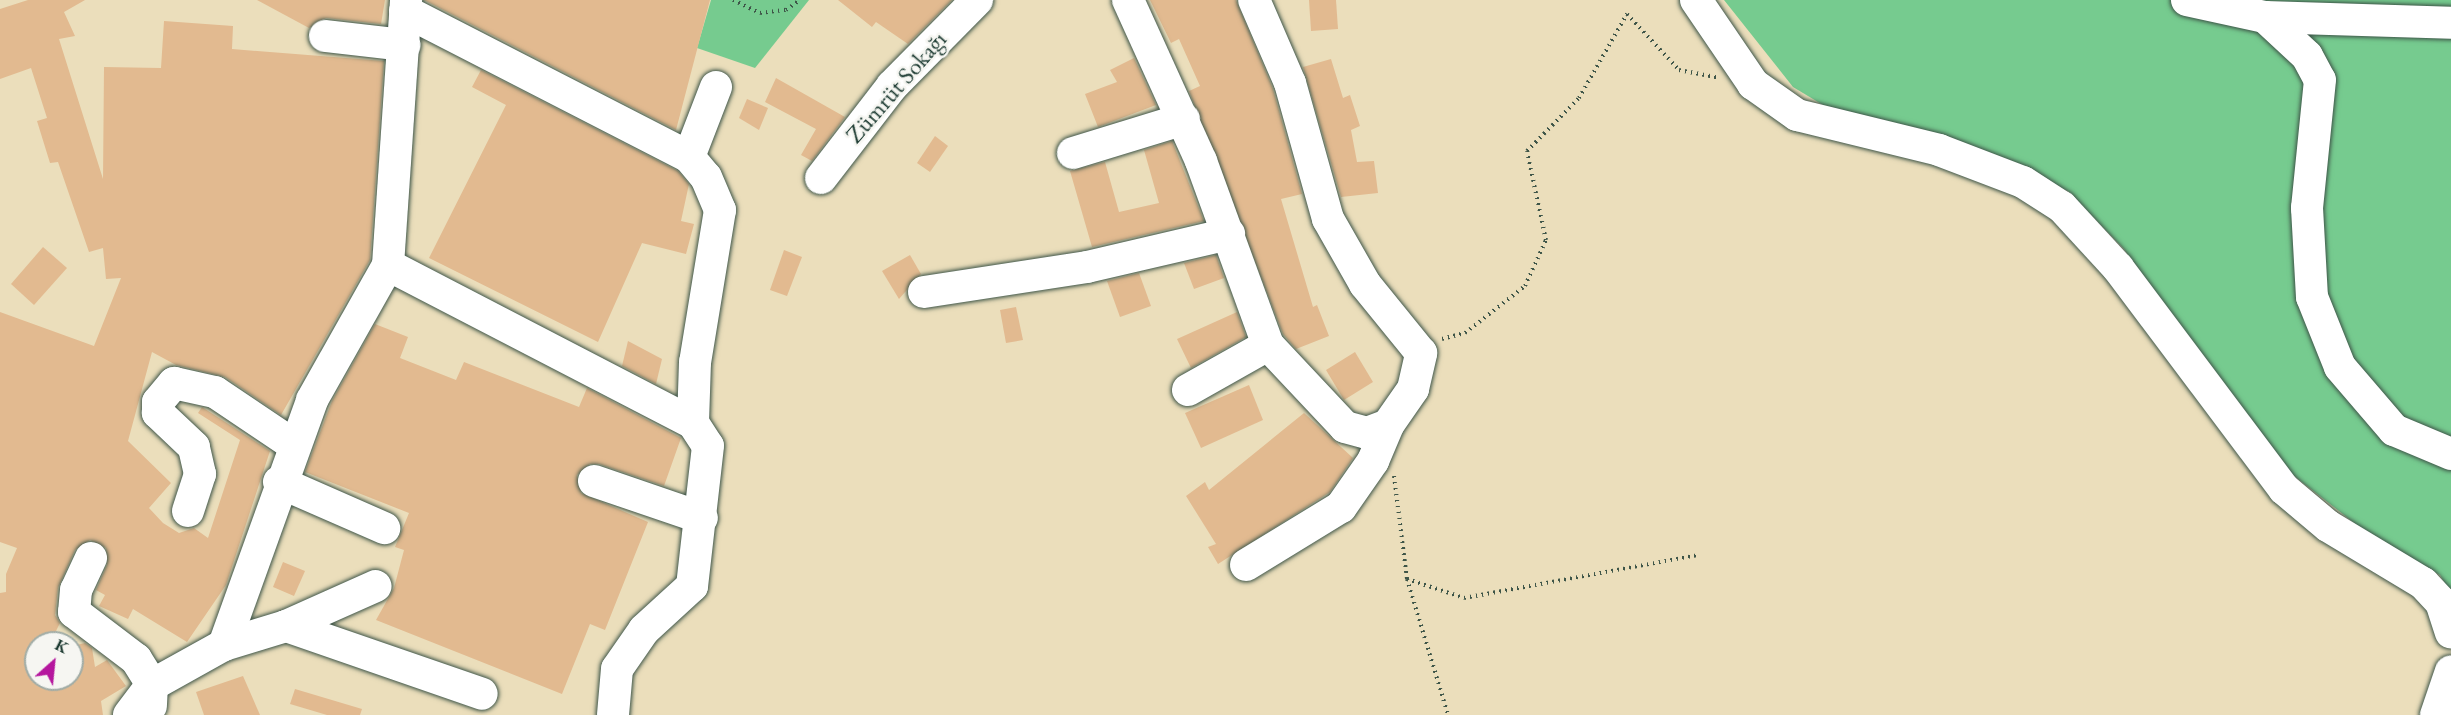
<!DOCTYPE html>
<html>
<head>
<meta charset="utf-8">
<style>
  body { margin:0 }
  #map { position:relative; width:2451px; height:715px; overflow:hidden; background:#ebdebb; font-family:"EB Garamond",serif }
  div>[style] { position:absolute }
  .green>* { inset:0; background:#76cb8f }
  .building>* { inset:0; background:#e2ba90 }
  .path>* { height:4px; margin-top:-2px; transform-origin:0; background:repeating-linear-gradient(90deg,#3e5548 0 1.5px,transparent 0 6px) }
  .roads { filter:drop-shadow(0 0 2px #3e5548) drop-shadow(0 0 2px #3e5548) }
  .minor>* { height:32px; margin:-16px; padding:0 16px; transform-origin:16px; border-radius:16px; background:#fff }
  span { translate:-50% -50%; white-space:nowrap; text-align:center; line-height:1.15; -webkit-text-stroke:5px #f6f6f2; paint-order:stroke }
  .street-label { font-size:24px; color:#1f3d34 }
  .north { position:absolute; left:24px; top:631px; width:60px; height:60px; box-sizing:border-box; background:#f6f6f2; border:2px solid #a0aca6; border-radius:50%; rotate:27deg; font-size:16px; font-weight:700; line-height:24px; text-align:center; color:#1f3d34 }
  .north::after { content:''; display:block; margin:auto; width:21px; height:27px; background:#b5179e; clip-path:polygon(50% 0,100% 100%,50% 72%,0 100%) }
</style>
</head>
<body>
<div id="map">
  <div class="green">
    <i style="clip-path:polygon(711px 0,809px 0,755px 68px,697px 48px)"></i>
    <i style="clip-path:polygon(1724px 0,2451px 0,2451px 594px,2440px 575px,2376px 540px,2284px 468px,2124px 249px,2068px 191px,1945px 140px,1823px 105px,1793px 87px)"></i>
  </div>
  <div class="building">
    <i style="clip-path:polygon(28px 0,85px 0,64px 12px,75px 36px,59px 39px,103px 179px,104px 67px,161px 68px,164px 21px,233px 26px,232px 49px,384px 61px,370px 260px,281px 415px,225px 377px,176px 365px,152px 352px,128px 441px,171px 483px,149px 508px,163px 523px,179px 533px,194px 528px,208px 538px,240px 440px,198px 413px,202px 407px,270px 451px,226px 585px,187px 642px,133px 609px,128px 619px,99px 606px,105px 595px,96px 590px,107px 565px,106px 548px,90px 540px,75px 550px,58px 588px,55px 615px,60px 623px,50px 643px,36px 643px,36px 679px,72px 679px,72px 646px,85px 643px,92px 648px,95px 667px,107px 660px,126px 686px,101px 701px,103px 715px,0 715px,0 593px,6px 592px,6px 574px,17px 548px,0 542px,0 312px,94px 346px,121px 278px,106px 279px,103px 248px,89px 252px,58px 162px,50px 163px,37px 121px,47px 118px,31px 68px,0 79px,0 9px)"></i>
    <i style="clip-path:polygon(257px 0,385px 0,381px 24px,326px 18px,309px 28px)"></i>
    <i style="clip-path:polygon(424px 0,710px 0,676px 130px)"></i>
    <i style="clip-path:polygon(838px 0,952px 0,908px 44px,876px 22px,872px 27px)"></i>
    <i style="clip-path:polygon(1150px 0,1236px 0,1273px 89px,1302px 194px,1281px 199px,1313px 307px,1317px 305px,1329px 336px,1296px 349px,1283px 334px,1189px 91px,1200px 86px,1179px 39px,1171px 43px)"></i>
    <i style="clip-path:polygon(1309px 0,1336px 0,1338px 29px,1311px 31px)"></i>
    <i style="clip-path:polygon(1134px 58px,1156px 105px,1098px 127px,1085px 94px,1117px 82px,1110px 70px)"></i>
    <i style="clip-path:polygon(1331px 59px,1343px 98px,1350px 95px,1360px 126px,1351px 130px,1357px 162px,1374px 161px,1378px 193px,1341px 197px,1303px 67px)"></i>
    <i style="clip-path:polygon(481px 70px,678px 171px,689px 184px,681px 221px,694px 224px,686px 254px,642px 243px,598px 342px,429px 258px,506px 105px,472px 87px)"></i>
    <i style="clip-path:polygon(776px 78px,845px 117px,812px 161px,801px 155px,816px 129px,765px 102px)"></i>
    <i style="clip-path:polygon(747px 99px,768px 108px,759px 130px,739px 118px)"></i>
    <i style="clip-path:polygon(935px 136px,948px 146px,930px 172px,917px 163px)"></i>
    <i style="clip-path:polygon(1172px 141px,1204px 221px,1092px 247px,1070px 171px,1105px 162px,1119px 212px,1159px 203px,1144px 150px)"></i>
    <i style="clip-path:polygon(43px 247px,67px 268px,34px 305px,11px 284px)"></i>
    <i style="clip-path:polygon(784px 250px,802px 257px,787px 296px,770px 290px)"></i>
    <i style="clip-path:polygon(910px 255px,921px 274px,899px 299px,882px 271px)"></i>
    <i style="clip-path:polygon(1216px 255px,1224px 278px,1194px 289px,1184px 263px)"></i>
    <i style="clip-path:polygon(1139px 273px,1151px 306px,1120px 317px,1107px 281px)"></i>
    <i style="clip-path:polygon(1016px 307px,1023px 340px,1006px 343px,1000px 310px)"></i>
    <i style="clip-path:polygon(1237px 312px,1246px 337px,1191px 368px,1177px 339px)"></i>
    <i style="clip-path:polygon(375px 324px,408px 337px,400px 358px,456px 380px,464px 362px,579px 407px,587px 388px,681px 438px,664px 486px,599px 464px,590px 464px,577px 475px,581px 493px,648px 522px,605px 630px,590px 624px,562px 694px,376px 620px,394px 588px,404px 550px,395px 547px,409px 513px,305px 472px,332px 401px)"></i>
    <i style="clip-path:polygon(628px 341px,662px 359px,656px 384px,622px 366px)"></i>
    <i style="clip-path:polygon(1355px 352px,1373px 382px,1344px 400px,1326px 370px)"></i>
    <i style="clip-path:polygon(1249px 385px,1263px 420px,1201px 448px,1185px 413px)"></i>
    <i style="clip-path:polygon(1304px 413px,1353px 458px,1330px 492px,1218px 564px,1208px 547px,1216px 544px,1186px 496px,1205px 482px,1209px 490px)"></i>
    <i style="clip-path:polygon(283px 562px,305px 571px,294px 596px,273px 587px)"></i>
    <i style="clip-path:polygon(243px 676px,260px 715px,204px 715px,196px 692px)"></i>
    <i style="clip-path:polygon(295px 689px,362px 709px,360px 715px,327px 715px,290px 704px)"></i>
  </div>
  <div class="path">
    <i style="left:733px;top:0;width:30px;rotate:26deg"></i>
    <i style="left:760px;top:13px;width:26px;rotate:-7deg"></i>
    <i style="left:786px;top:10px;width:17px;rotate:-36deg"></i>
    <i style="left:1442px;top:339px;width:24px;rotate:-15deg"></i>
    <i style="left:1465px;top:333px;width:76px;rotate:-38.1deg"></i>
    <i style="left:1525px;top:286px;width:51px;rotate:-65.5deg"></i>
    <i style="left:1546px;top:240px;width:91px;rotate:-102.1deg"></i>
    <i style="left:1527px;top:151px;width:74px;rotate:-45.5deg"></i>
    <i style="left:1579px;top:98px;width:97px;rotate:-60.3deg"></i>
    <i style="left:1627px;top:14px;width:76px;rotate:47.1deg"></i>
    <i style="left:1679px;top:70px;width:38px;rotate:11deg"></i>
    <i style="left:1394px;top:476px;width:104px;rotate:82.8deg"></i>
    <i style="left:1407px;top:579px;width:142px;rotate:73.2deg"></i>
    <i style="left:1407px;top:579px;width:60px;rotate:18.4deg"></i>
    <i style="left:1464px;top:598px;width:239px;rotate:-10.4deg"></i>
  </div>
  <div class="roads">
    <div class="minor">
      <i style="left:1128px;top:0;width:177px;rotate:65.6deg"></i>
      <i style="left:1201px;top:161px;width:196px;rotate:70deg"></i>
      <i style="left:1268px;top:345px;width:112px;rotate:46.8deg"></i>
      <i style="left:1345px;top:427px;width:23px;rotate:15deg"></i>
      <i style="left:1367px;top:433px;width:22px;rotate:-21deg"></i>
      <i style="left:1388px;top:425px;width:44px;rotate:-55.2deg"></i>
      <i style="left:1413px;top:389px;width:37px;rotate:-77deg"></i>
      <i style="left:1421px;top:353px;width:89px;rotate:-129.1deg"></i>
      <i style="left:1365px;top:284px;width:75px;rotate:-119.6deg"></i>
      <i style="left:1328px;top:219px;width:141px;rotate:-105.6deg"></i>
      <i style="left:1290px;top:83px;width:90px;rotate:-113.4deg"></i>
      <i style="left:1696px;top:0;width:102px;rotate:55.8deg"></i>
      <i style="left:1753px;top:84px;width:54px;rotate:35.2deg"></i>
      <i style="left:1797px;top:115px;width:146px;rotate:13.8deg"></i>
      <i style="left:1939px;top:150px;width:90px;rotate:20.9deg"></i>
      <i style="left:2023px;top:182px;width:46px;rotate:32.7deg"></i>
      <i style="left:2062px;top:207px;width:83px;rotate:47.4deg"></i>
      <i style="left:2118px;top:268px;width:276px;rotate:53.1deg"></i>
      <i style="left:2284px;top:489px;width:57px;rotate:40.1deg"></i>
      <i style="left:2328px;top:526px;width:111px;rotate:31deg"></i>
      <i style="left:2423px;top:583px;width:26px;rotate:47deg"></i>
      <i style="left:2441px;top:602px;width:32px;rotate:72deg"></i>
      <i style="left:2187px;top:0;width:80px;rotate:12.3deg"></i>
      <i style="left:2265px;top:17px;width:186px;rotate:1.8deg"></i>
      <i style="left:405px;top:11px;width:319px;rotate:27.2deg"></i>
      <i style="left:689px;top:157px;width:26px;rotate:50deg"></i>
      <i style="left:706px;top:177px;width:36px;rotate:67deg"></i>
      <i style="left:720px;top:210px;width:154px;rotate:99.3deg"></i>
      <i style="left:695px;top:362px;width:61px;rotate:91.9deg"></i>
      <i style="left:2265px;top:17px;width:57px;rotate:42.9deg"></i>
      <i style="left:2307px;top:56px;width:27px;rotate:62deg"></i>
      <i style="left:2320px;top:80px;width:129px;rotate:95.8deg"></i>
      <i style="left:2307px;top:208px;width:89px;rotate:86.8deg"></i>
      <i style="left:2312px;top:297px;width:75px;rotate:68.2deg"></i>
      <i style="left:2340px;top:367px;width:83px;rotate:49.4deg"></i>
      <i style="left:2394px;top:430px;width:62px;rotate:22.8deg"></i>
      <i style="left:325px;top:36px;width:80px;rotate:6.5deg"></i>
      <i style="left:1073px;top:153px;width:116px;rotate:-17deg"></i>
      <i style="left:689px;top:157px;width:75px;rotate:-68.9deg"></i>
      <i style="left:821px;top:178px;width:116px;rotate:-52.3deg"></i>
      <i style="left:892px;top:86px;width:121px;rotate:-45.3deg"></i>
      <i style="left:388px;top:265px;width:343px;rotate:27.4deg"></i>
      <i style="left:693px;top:423px;width:27px;rotate:57deg"></i>
      <i style="left:708px;top:446px;width:141px;rotate:96.5deg"></i>
      <i style="left:692px;top:586px;width:65px;rotate:137.5deg"></i>
      <i style="left:644px;top:630px;width:47px;rotate:124.7deg"></i>
      <i style="left:617px;top:669px;width:46px;rotate:95deg"></i>
      <i style="left:924px;top:292px;width:165px;rotate:-8.7deg"></i>
      <i style="left:1087px;top:267px;width:146px;rotate:-13.1deg"></i>
      <i style="left:1188px;top:390px;width:92px;rotate:-29.4deg"></i>
      <i style="left:594px;top:481px;width:114px;rotate:18.9deg"></i>
      <i style="left:279px;top:482px;width:115px;rotate:23.7deg"></i>
      <i style="left:188px;top:511px;width:39px;rotate:-72deg"></i>
      <i style="left:200px;top:474px;width:28px;rotate:-103deg"></i>
      <i style="left:194px;top:447px;width:50px;rotate:-136.6deg"></i>
      <i style="left:158px;top:413px;width:11px;rotate:-90deg"></i>
      <i style="left:158px;top:402px;width:25px;rotate:-50deg"></i>
      <i style="left:174px;top:383px;width:42px;rotate:12.4deg"></i>
      <i style="left:215px;top:392px;width:95px;rotate:33.9deg"></i>
      <i style="left:91px;top:558px;width:35px;rotate:115deg"></i>
      <i style="left:76px;top:590px;width:22px;rotate:95deg"></i>
      <i style="left:74px;top:612px;width:78px;rotate:37.2deg"></i>
      <i style="left:136px;top:659px;width:31px;rotate:58deg"></i>
      <i style="left:152px;top:685px;width:21px;rotate:93deg"></i>
      <i style="left:1246px;top:565px;width:111px;rotate:-31.4deg"></i>
      <i style="left:1341px;top:507px;width:56px;rotate:-55.2deg"></i>
      <i style="left:1373px;top:461px;width:39px;rotate:-67deg"></i>
      <i style="left:286px;top:626px;width:207px;rotate:19.1deg"></i>
      <i style="left:224px;top:645px;width:65px;rotate:-17deg"></i>
      <i style="left:286px;top:626px;width:98px;rotate:-24deg"></i>
      <i style="left:129px;top:715px;width:38px;rotate:-53deg"></i>
      <i style="left:152px;top:685px;width:82px;rotate:-29.1deg"></i>
      <i style="left:224px;top:645px;width:260px;rotate:-70.2deg"></i>
      <i style="left:312px;top:400px;width:155px;rotate:-60.6deg"></i>
      <i style="left:388px;top:265px;width:266px;rotate:-86.1deg"></i>
      <i style="left:2436px;top:715px;width:46px;rotate:-71.2deg"></i>
    </div>
  </div>
  <div class="street-label">
    <span style="left:896px;top:87px;rotate:-49deg">Zümrüt Sokağı</span>
  </div>
  <div class="north">K</div>
</div>
</body>
</html>
